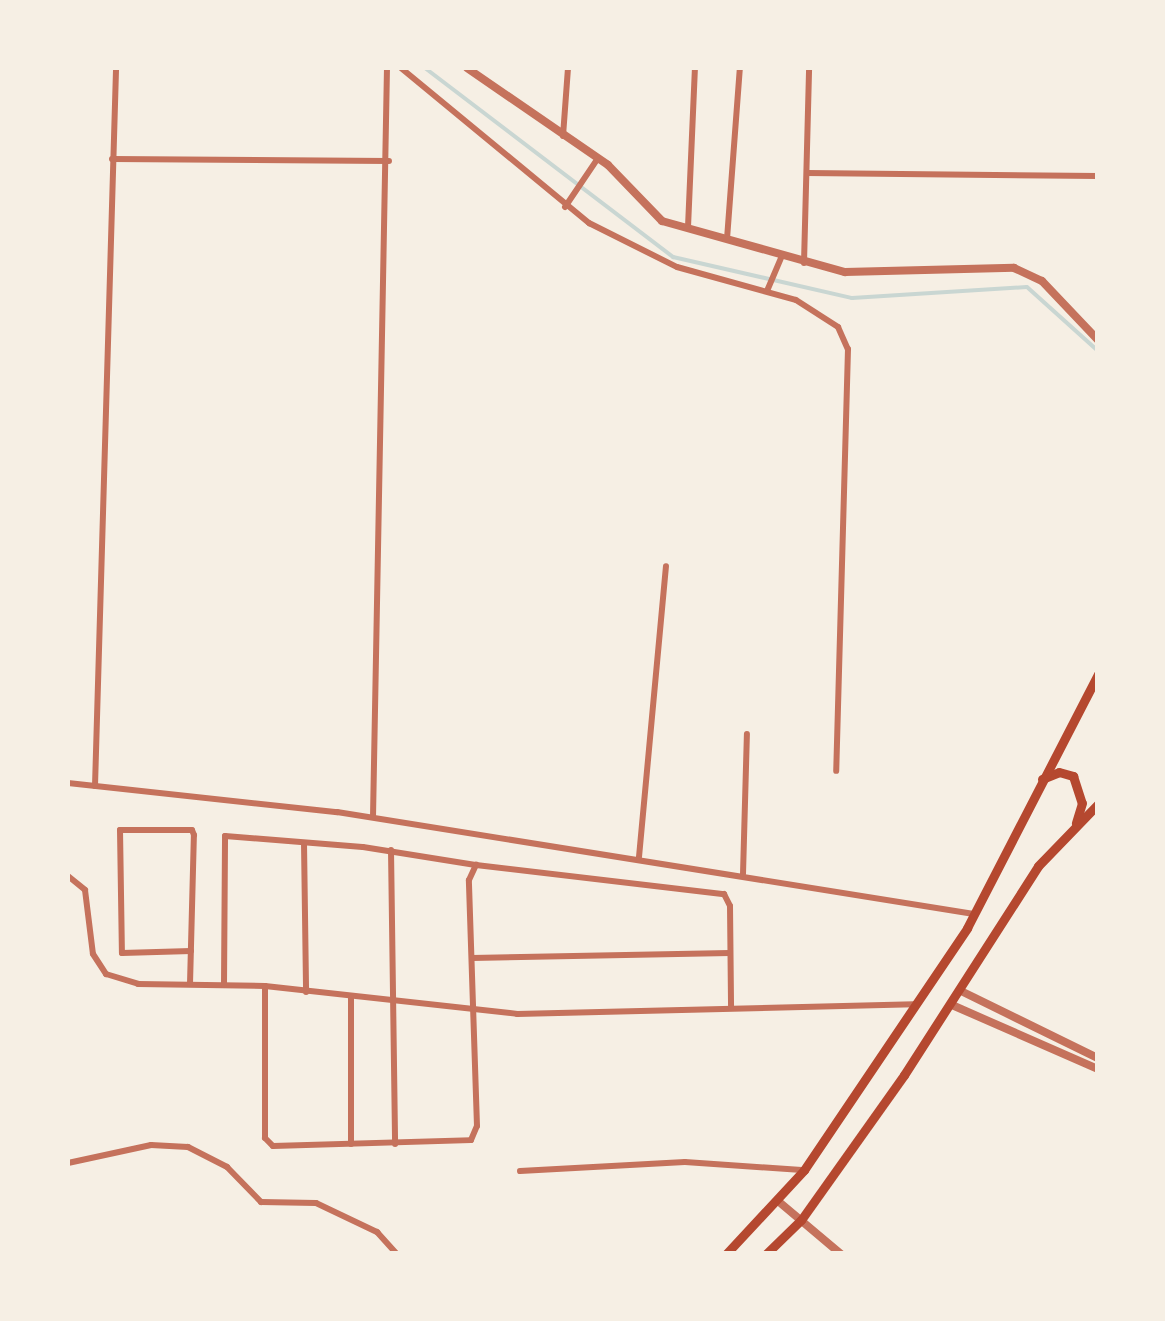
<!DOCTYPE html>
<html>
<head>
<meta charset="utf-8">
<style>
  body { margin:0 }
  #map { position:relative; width:1165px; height:1321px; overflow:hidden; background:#f6efe4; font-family:Commissioner,sans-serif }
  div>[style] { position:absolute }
  .stream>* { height:4px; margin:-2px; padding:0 2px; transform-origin:2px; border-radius:2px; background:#c9d6d2 }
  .minor>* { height:6px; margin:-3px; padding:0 3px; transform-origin:3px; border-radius:3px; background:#c5725c }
  .tertiary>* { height:8px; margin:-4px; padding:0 4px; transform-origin:4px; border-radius:4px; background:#c5725c }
  .secondary>* { height:9px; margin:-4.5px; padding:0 4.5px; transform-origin:4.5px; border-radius:4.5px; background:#b5482f }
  span { translate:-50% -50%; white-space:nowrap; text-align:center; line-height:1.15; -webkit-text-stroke:8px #f6efe4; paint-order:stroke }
  .frame { position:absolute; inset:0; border:70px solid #f6efe4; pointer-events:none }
</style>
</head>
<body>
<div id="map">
  <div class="stream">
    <i style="left:425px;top:68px;width:312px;rotate:37.3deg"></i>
    <i style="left:673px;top:257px;width:184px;rotate:12.9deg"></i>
    <i style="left:852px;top:298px;width:175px;rotate:-3.6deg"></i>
    <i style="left:1027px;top:287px;width:96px;rotate:42deg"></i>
  </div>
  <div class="minor">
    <i style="left:401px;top:68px;width:244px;rotate:39.5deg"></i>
    <i style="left:589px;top:223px;width:98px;rotate:26.6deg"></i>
    <i style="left:677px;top:267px;width:123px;rotate:15.5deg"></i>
    <i style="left:796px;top:300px;width:50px;rotate:32.7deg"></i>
    <i style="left:838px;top:327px;width:24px;rotate:66deg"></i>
    <i style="left:848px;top:349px;width:422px;rotate:91.6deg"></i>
    <i style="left:563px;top:136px;width:68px;rotate:-85.8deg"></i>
    <i style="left:112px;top:159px;width:277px;rotate:0.4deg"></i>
    <i style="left:807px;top:173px;width:291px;rotate:0.6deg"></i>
    <i style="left:565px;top:207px;width:59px;rotate:-56deg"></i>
    <i style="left:688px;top:227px;width:159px;rotate:-87.5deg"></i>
    <i style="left:727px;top:239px;width:171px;rotate:-85.7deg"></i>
    <i style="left:804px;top:263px;width:195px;rotate:-88.5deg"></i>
    <i style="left:767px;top:291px;width:36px;rotate:-67deg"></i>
    <i style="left:68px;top:783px;width:271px;rotate:6.2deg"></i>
    <i style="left:337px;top:812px;width:645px;rotate:9.1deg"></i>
    <i style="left:95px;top:786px;width:718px;rotate:-88.32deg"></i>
    <i style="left:373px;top:817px;width:749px;rotate:-88.93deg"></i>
    <i style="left:304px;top:843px;width:149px;rotate:89.2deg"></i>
    <i style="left:391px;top:850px;width:294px;rotate:89.2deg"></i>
    <i style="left:639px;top:857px;width:292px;rotate:-84.7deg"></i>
    <i style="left:743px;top:874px;width:140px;rotate:-88.4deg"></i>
    <i style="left:68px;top:876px;width:22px;rotate:39deg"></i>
    <i style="left:85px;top:890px;width:64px;rotate:82.9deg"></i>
    <i style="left:93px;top:954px;width:24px;rotate:57deg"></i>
    <i style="left:106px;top:974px;width:34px;rotate:17deg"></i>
    <i style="left:138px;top:984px;width:127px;rotate:0.9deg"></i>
    <i style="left:265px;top:986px;width:254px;rotate:6.3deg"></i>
    <i style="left:517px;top:1014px;width:397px;rotate:-1.4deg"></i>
    <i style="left:472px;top:958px;width:258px;rotate:-1.1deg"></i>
    <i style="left:190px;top:984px;width:149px;rotate:-88.5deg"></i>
    <i style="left:194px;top:835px;width:5px;rotate:-112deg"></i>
    <i style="left:192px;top:830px;width:72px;rotate:180deg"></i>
    <i style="left:120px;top:830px;width:123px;rotate:89.1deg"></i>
    <i style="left:122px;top:953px;width:69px;rotate:-1.7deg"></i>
    <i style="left:224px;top:985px;width:149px;rotate:-89.6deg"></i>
    <i style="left:225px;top:836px;width:138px;rotate:4.6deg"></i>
    <i style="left:363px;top:847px;width:114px;rotate:9.1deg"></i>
    <i style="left:265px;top:986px;width:152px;rotate:90deg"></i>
    <i style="left:265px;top:1138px;width:11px;rotate:45deg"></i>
    <i style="left:273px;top:1146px;width:198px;rotate:-1.7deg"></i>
    <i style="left:471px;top:1140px;width:15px;rotate:-67deg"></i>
    <i style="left:477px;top:1126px;width:246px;rotate:-91.9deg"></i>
    <i style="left:469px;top:880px;width:17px;rotate:-65deg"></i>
    <i style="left:476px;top:865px;width:250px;rotate:6.7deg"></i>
    <i style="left:724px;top:894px;width:13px;rotate:63deg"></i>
    <i style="left:730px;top:906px;width:102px;rotate:89.4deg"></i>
    <i style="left:351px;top:997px;width:147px;rotate:90deg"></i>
    <i style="left:68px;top:1163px;width:85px;rotate:-12.2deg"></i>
    <i style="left:151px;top:1145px;width:37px;rotate:3deg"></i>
    <i style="left:188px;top:1147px;width:44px;rotate:27.1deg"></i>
    <i style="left:227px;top:1167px;width:49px;rotate:45.8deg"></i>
    <i style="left:261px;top:1202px;width:55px;rotate:1deg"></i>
    <i style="left:316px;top:1203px;width:68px;rotate:25.4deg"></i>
    <i style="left:377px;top:1232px;width:30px;rotate:48deg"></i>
    <i style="left:520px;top:1171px;width:165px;rotate:-3.1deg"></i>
    <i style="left:685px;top:1162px;width:117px;rotate:3.9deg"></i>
  </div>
  <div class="tertiary">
    <i style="left:467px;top:68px;width:171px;rotate:34.5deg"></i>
    <i style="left:608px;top:165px;width:78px;rotate:46deg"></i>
    <i style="left:662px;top:221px;width:190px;rotate:15.6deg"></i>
    <i style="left:845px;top:272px;width:169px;rotate:-1.4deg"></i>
    <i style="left:1014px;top:268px;width:31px;rotate:25deg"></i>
    <i style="left:1042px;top:281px;width:81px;rotate:46.5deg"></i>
    <i style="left:961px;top:991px;width:153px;rotate:26.1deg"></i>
    <i style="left:952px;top:1005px;width:159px;rotate:23.7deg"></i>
    <i style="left:778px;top:1201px;width:82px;rotate:40.1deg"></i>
  </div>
  <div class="secondary">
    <i style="left:1042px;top:779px;width:18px;rotate:-22deg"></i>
    <i style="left:1059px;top:772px;width:15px;rotate:16deg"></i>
    <i style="left:1073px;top:776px;width:28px;rotate:72deg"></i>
    <i style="left:1082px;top:803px;width:21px;rotate:107deg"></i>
    <i style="left:726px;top:1254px;width:115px;rotate:-47.1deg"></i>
    <i style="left:804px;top:1170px;width:292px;rotate:-56deg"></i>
    <i style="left:967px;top:928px;width:286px;rotate:-62.7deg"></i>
    <i style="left:766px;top:1254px;width:49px;rotate:-44.2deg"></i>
    <i style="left:801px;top:1220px;width:178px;rotate:-54.6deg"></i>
    <i style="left:904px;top:1075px;width:248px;rotate:-57.3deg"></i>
    <i style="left:1038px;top:866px;width:86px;rotate:-45.9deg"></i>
  </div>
  <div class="frame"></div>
</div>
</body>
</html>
